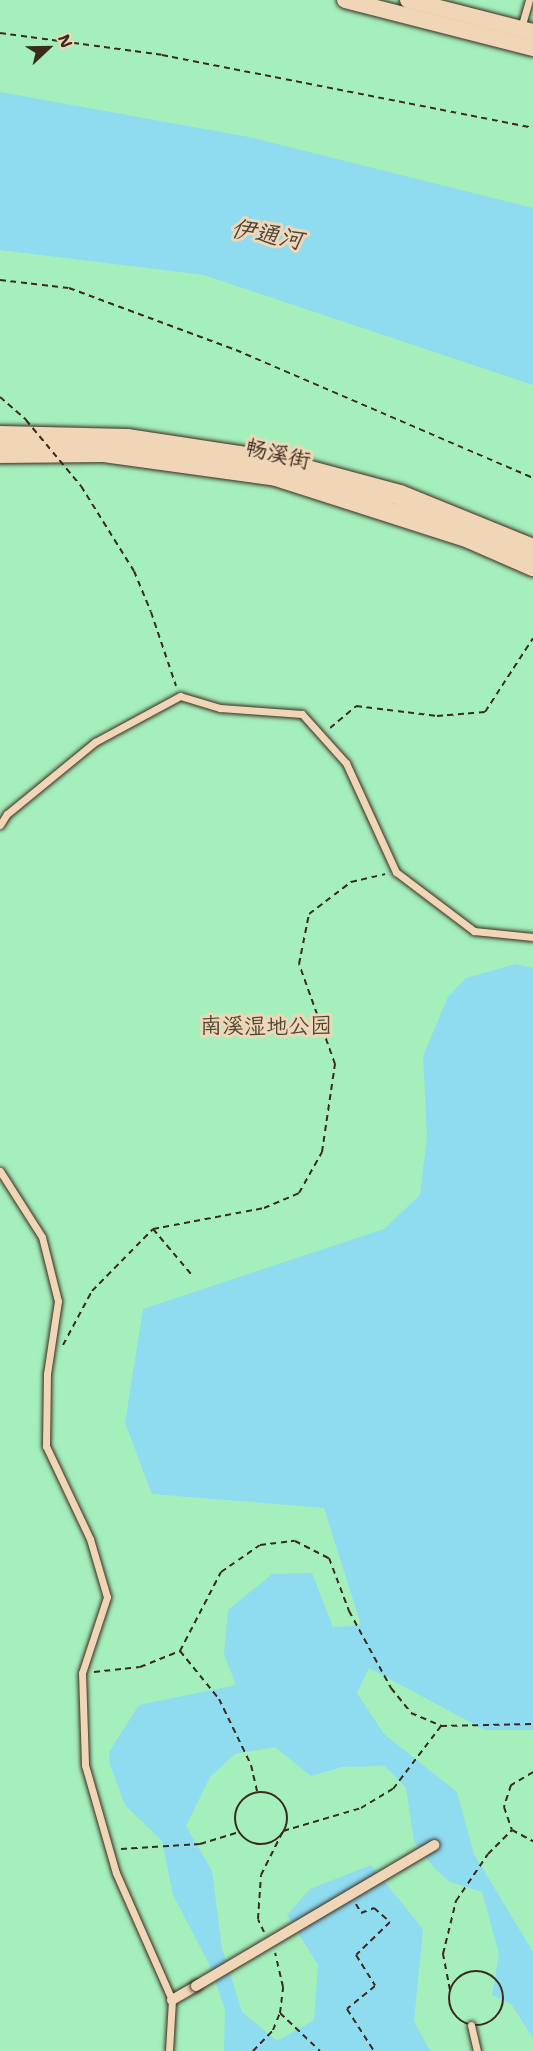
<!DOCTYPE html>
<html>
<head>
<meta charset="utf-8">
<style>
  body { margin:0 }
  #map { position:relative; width:533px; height:2051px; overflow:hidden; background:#e6d6c4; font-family:"Shantell Sans","LXGW WenKai TC",sans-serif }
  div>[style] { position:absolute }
  .green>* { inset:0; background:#a5efbd }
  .water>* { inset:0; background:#8fdbef }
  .path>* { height:2px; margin-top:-1px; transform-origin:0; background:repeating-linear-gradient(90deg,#3b2a1e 0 6px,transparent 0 10.5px) }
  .path>.ring { margin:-1px; padding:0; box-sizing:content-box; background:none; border:2px solid #3b2a1e; border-radius:50% }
  .roads { filter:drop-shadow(0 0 2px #3b2a1e) drop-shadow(0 0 2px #3b2a1e) }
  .service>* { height:7px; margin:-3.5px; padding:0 3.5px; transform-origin:3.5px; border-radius:3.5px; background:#f0d6b7 }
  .pedestrian>* { height:10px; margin:-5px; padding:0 5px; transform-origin:5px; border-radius:5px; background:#f0d6b7 }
  .tertiary>* { height:16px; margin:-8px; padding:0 8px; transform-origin:8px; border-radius:8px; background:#f0d6b7 }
  .secondary>* { height:20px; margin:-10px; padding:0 10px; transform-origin:10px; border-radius:10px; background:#f0d6b7 }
  .path-bridge>* { height:2px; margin-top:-1px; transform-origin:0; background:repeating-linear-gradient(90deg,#3b2a1e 0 6px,transparent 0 10.5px) }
  .bridges { filter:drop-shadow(0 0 2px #3b2a1e) drop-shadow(0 0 2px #3b2a1e) }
  .pedestrian-bridge>* { height:10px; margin:-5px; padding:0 5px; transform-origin:5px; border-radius:5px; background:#f0d6b7 }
  span { translate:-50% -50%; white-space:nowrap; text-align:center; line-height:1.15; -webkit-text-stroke:6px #f0d6b7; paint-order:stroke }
  .street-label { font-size:22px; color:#3b2a1e }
  .park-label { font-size:22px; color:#4b4836 }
  .water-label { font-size:24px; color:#48453d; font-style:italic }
  .north { position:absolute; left:18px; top:18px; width:60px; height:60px; -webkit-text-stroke:4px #f0d6b7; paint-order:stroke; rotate:68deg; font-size:16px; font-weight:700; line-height:24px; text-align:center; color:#3b2a1e }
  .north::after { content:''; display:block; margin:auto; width:21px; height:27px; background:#3b2a1e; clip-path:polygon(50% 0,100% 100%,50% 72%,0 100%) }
</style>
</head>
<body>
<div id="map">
  <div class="green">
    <i style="clip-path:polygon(0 0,533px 0,533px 2051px,0 2051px)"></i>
  </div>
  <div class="water">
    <i style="clip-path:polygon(0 92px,249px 137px,533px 208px,533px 385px,204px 275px,0 250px)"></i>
    <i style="clip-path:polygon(515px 964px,533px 968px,533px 1730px,485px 1730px,369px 1668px,357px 1693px,384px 1734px,457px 1792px,474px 1854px,533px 1952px,533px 2038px,511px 2004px,492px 1995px,499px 1954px,482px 1892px,450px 1882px,434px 1868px,414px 1841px,406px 1788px,385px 1766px,342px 1767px,311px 1776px,275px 1747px,235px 1754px,210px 1777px,186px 1826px,212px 1871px,222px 1948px,242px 2012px,277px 2041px,314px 2020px,318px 1965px,287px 1915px,310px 1889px,371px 1865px,423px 1929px,414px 2021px,430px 2051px,224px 2051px,225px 2009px,209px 1964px,173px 1895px,162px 1841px,125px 1805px,110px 1765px,109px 1752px,139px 1705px,236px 1685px,224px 1654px,228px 1610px,272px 1574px,312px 1573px,333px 1627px,361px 1625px,324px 1508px,152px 1494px,125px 1423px,143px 1309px,384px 1229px,420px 1195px,427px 1136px,423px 1056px,448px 997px,466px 978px)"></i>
  </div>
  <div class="path">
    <i style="left:0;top:33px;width:163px;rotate:7.7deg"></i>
    <i style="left:162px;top:55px;width:378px;rotate:11.1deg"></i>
    <i style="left:0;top:280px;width:69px;rotate:6.6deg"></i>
    <i style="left:69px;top:288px;width:178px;rotate:20.4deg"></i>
    <i style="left:236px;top:350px;width:323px;rotate:23.3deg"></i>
    <i style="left:151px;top:612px;width:78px;rotate:71.3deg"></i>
    <i style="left:330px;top:728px;width:34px;rotate:-40deg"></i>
    <i style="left:356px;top:706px;width:82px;rotate:7deg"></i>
    <i style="left:437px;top:716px;width:48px;rotate:-4.8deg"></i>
    <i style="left:485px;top:712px;width:88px;rotate:-57deg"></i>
    <i style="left:153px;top:1229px;width:59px;rotate:49.8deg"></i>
    <i style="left:63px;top:1345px;width:61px;rotate:-61.8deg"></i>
    <i style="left:92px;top:1291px;width:87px;rotate:-45.5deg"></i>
    <i style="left:153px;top:1229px;width:113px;rotate:-10.7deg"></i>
    <i style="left:264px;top:1208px;width:38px;rotate:-23deg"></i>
    <i style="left:299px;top:1193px;width:47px;rotate:-60.7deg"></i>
    <i style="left:322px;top:1152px;width:89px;rotate:-81.6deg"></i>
    <i style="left:335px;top:1064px;width:106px;rotate:-109.8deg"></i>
    <i style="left:299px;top:964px;width:51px;rotate:-78.7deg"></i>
    <i style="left:309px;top:914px;width:53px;rotate:-37.3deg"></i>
    <i style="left:351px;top:882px;width:35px;rotate:-13deg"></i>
    <i style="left:180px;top:1651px;width:62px;rotate:50.9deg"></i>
    <i style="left:219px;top:1699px;width:73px;rotate:64.1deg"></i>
    <i style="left:251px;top:1765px;width:27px;rotate:77deg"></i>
    <i style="left:94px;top:1672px;width:46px;rotate:-6.2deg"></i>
    <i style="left:140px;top:1667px;width:43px;rotate:-21.8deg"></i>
    <i style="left:180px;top:1651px;width:89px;rotate:-62.6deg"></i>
    <i style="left:221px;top:1572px;width:47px;rotate:-34.7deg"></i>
    <i style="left:260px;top:1545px;width:35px;rotate:-7deg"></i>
    <i style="left:295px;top:1541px;width:38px;rotate:27deg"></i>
    <i style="left:329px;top:1558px;width:57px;rotate:69.3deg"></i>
    <i style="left:349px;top:1611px;width:88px;rotate:61.4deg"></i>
    <i style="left:391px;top:1688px;width:32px;rotate:51deg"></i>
    <i style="left:411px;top:1713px;width:33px;rotate:23deg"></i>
    <i style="left:441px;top:1726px;width:92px;rotate:-1.2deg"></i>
    <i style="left:533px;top:1772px;width:26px;rotate:149deg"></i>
    <i style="left:511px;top:1785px;width:23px;rotate:108deg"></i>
    <i style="left:504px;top:1807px;width:24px;rotate:71deg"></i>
    <i style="left:512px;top:1830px;width:24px;rotate:28deg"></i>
    <i class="ring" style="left:235px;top:1792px;width:50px;height:50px"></i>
    <i style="left:121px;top:1849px;width:79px;rotate:-3.6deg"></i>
    <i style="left:200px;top:1844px;width:41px;rotate:-17.1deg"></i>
    <i style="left:356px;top:1904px;width:10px;rotate:61deg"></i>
    <i style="left:361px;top:1913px;width:14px;rotate:-21deg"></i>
    <i style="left:374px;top:1908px;width:21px;rotate:41deg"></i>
    <i style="left:390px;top:1922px;width:47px;rotate:135.9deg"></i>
    <i style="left:356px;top:1955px;width:36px;rotate:58deg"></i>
    <i style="left:375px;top:1986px;width:36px;rotate:141deg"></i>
    <i style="left:347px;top:2009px;width:50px;rotate:57.3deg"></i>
    <i style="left:264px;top:1932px;width:14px;rotate:-115deg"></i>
    <i style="left:258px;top:1919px;width:44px;rotate:-86.1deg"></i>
    <i style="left:261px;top:1875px;width:49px;rotate:-63.4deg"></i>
    <i style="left:283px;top:1831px;width:81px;rotate:-16.4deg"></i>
    <i style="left:361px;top:1808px;width:37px;rotate:-31deg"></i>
    <i style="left:393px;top:1789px;width:79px;rotate:-52.7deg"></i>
    <i class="ring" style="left:449px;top:1971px;width:52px;height:52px"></i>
    <i style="left:450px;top:1990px;width:37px;rotate:-101deg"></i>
    <i style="left:443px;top:1954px;width:55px;rotate:-76.2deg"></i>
    <i style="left:456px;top:1901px;width:57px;rotate:-55.8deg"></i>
    <i style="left:488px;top:1854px;width:34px;rotate:-45deg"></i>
    <i style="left:280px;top:2013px;width:55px;rotate:43.5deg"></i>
    <i style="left:253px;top:2051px;width:29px;rotate:-46deg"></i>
    <i style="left:273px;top:2030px;width:18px;rotate:-68deg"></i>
    <i style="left:280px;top:2013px;width:26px;rotate:-83deg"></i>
    <i style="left:283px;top:1987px;width:35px;rotate:-103deg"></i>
  </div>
  <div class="roads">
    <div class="service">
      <i style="left:521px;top:28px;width:29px;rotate:-74deg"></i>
      <i style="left:0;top:825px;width:13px;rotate:-58deg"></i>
      <i style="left:7px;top:814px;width:114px;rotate:-39.3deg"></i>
      <i style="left:95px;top:742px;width:97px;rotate:-28.4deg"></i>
      <i style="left:180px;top:696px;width:42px;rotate:16.7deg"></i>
      <i style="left:220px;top:708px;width:82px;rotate:4.2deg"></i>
      <i style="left:302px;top:714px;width:66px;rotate:48.1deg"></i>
      <i style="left:346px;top:763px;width:120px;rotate:65.4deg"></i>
      <i style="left:396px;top:872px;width:98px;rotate:37.1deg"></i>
      <i style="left:474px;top:931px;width:59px;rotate:5.8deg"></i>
      <i style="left:0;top:1171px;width:78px;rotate:57.5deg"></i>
      <i style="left:42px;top:1237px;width:66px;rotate:76deg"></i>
      <i style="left:58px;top:1301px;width:74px;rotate:98.6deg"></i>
      <i style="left:47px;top:1374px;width:72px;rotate:90.8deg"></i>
      <i style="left:46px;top:1446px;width:103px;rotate:64.7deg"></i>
      <i style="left:90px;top:1539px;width:60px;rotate:73.7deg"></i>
      <i style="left:107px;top:1597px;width:80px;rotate:108.2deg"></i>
      <i style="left:82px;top:1673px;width:92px;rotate:88.1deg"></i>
      <i style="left:85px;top:1765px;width:112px;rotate:74deg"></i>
      <i style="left:116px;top:1873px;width:139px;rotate:66.2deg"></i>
      <i style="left:172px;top:2000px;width:51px;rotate:93.4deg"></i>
      <i style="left:471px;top:2025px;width:27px;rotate:77deg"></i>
    </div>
    <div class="pedestrian">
      <i style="left:172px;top:2000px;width:28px;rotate:-30deg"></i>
    </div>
    <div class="tertiary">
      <i style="left:345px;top:0;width:194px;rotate:14.3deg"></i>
      <i style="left:408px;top:0;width:129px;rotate:14.4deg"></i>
    </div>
    <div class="secondary">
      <i style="left:0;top:436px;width:127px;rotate:1.4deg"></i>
      <i style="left:127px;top:439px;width:148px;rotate:8.6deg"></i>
      <i style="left:273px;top:461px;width:131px;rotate:15deg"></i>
      <i style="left:400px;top:495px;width:144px;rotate:22.1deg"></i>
      <i style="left:0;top:453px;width:104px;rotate:-0.6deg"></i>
      <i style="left:104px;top:452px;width:174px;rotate:7.9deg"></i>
      <i style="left:276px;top:476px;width:203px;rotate:17.8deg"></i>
      <i style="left:469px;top:538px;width:70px;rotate:23.6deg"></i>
    </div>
  </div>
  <div class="path-bridge">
    <i style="left:0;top:397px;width:35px;rotate:41deg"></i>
    <i style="left:26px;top:420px;width:86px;rotate:50.2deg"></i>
    <i style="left:81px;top:486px;width:100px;rotate:58.1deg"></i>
    <i style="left:134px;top:571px;width:44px;rotate:67.5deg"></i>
  </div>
  <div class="bridges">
    <div class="pedestrian-bridge">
      <i style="left:196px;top:1986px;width:277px;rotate:-30.6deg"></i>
    </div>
  </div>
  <div class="street-label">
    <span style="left:278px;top:454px;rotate:13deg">畅溪街</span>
  </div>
  <div class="park-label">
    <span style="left:266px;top:1026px">南溪湿地公园</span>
  </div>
  <div class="water-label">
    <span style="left:267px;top:235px;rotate:11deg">伊通河</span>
  </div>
  <div class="north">N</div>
</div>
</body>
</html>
